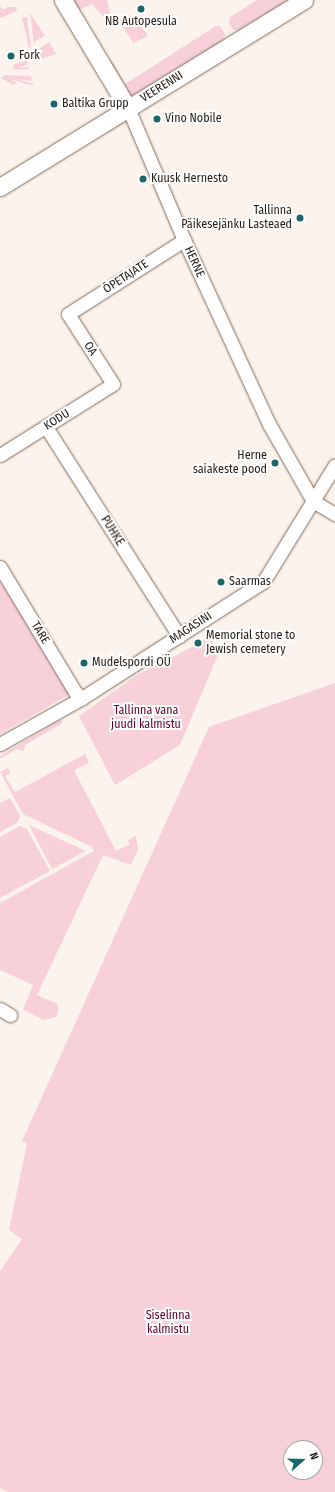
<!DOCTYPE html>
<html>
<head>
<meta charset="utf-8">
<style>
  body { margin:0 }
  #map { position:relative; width:335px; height:1492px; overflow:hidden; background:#fcf3ec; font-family:"Fira Sans Condensed",sans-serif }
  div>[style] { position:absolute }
  .green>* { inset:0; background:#f8d0d9 }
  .roads { filter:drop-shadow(0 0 1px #7f6a5b) drop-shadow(0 0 1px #7f6a5b) }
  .minor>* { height:13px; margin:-6.5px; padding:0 6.5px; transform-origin:6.5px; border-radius:6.5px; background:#fff }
  .tertiary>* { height:17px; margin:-8.5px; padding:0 8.5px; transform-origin:8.5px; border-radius:8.5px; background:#fff }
  .dots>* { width:11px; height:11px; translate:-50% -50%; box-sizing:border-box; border:2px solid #fff; border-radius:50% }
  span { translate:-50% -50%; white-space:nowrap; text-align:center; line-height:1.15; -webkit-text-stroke:4px #fff; paint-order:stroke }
  .poi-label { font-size:12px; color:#241c16 }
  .left { translate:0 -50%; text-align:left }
  .right { translate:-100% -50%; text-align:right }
  .street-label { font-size:12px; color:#241c16 }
  .park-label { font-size:12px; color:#63002e }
  .north { position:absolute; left:283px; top:1440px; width:40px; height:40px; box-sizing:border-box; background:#fff; border:1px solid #a7a4a2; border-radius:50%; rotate:70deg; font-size:11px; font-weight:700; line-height:16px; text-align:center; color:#241c16 }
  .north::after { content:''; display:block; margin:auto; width:14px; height:18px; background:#19676b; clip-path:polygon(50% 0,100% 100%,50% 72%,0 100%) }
</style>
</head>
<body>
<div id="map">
  <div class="green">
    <i style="clip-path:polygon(70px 0,107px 0,110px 14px,128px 23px,138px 19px,148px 36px,133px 43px,123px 27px,125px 23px,113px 18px,107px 21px,92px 4px,77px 11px)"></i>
    <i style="clip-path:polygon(257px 0,289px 0,239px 30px,233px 30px,229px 23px,230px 17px)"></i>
    <i style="clip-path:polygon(0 7px,4px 10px,7px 7px,16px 7px,17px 11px,0 18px)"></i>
    <i style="clip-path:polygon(30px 13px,45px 36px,35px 41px,34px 45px)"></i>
    <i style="clip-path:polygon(27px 17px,31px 47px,29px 48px,22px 18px)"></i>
    <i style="clip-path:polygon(216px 26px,220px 26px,225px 34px,224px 40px,135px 95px,129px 96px,107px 62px,112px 61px,125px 84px)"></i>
    <i style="clip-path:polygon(49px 42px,56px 54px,36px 61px,35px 49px,37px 51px)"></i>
    <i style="clip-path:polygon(27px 60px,28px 64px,18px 68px,29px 67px,29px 69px,2px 70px,15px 69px,13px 65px)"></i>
    <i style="clip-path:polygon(5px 75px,31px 76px,32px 81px,18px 79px,33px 84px,34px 86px,10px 79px,17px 83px,13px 85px,1px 78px)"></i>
    <i style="clip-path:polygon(0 581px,70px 694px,0 734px)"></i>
    <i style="clip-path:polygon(208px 639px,220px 650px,180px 745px,115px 785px,79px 716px,137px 675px)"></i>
    <i style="clip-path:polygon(evenodd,335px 683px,335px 1492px,8px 1492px,0 1488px,0 1271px,22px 1239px,9px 1230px,27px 1143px,22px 1141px,209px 727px,335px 683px,291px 1448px,315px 1448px,315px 1472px,291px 1472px,291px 1448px)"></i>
    <i style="clip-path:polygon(61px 719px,63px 723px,25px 745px,24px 751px,17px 749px,0 759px,0 756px)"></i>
    <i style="clip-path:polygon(85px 754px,89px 763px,74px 770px,116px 851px,130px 844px,128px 840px,136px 836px,138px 849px,131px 865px,103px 855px,37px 995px,57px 1004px,59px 1010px,56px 1017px,44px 1020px,23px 1010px,33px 985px,0 970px,0 903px,94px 851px,92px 847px,23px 814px,0 772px,8px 768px,11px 773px,5px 776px,15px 792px)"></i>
    <i style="clip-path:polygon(10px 798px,20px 816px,18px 822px,0 832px,0 803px)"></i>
    <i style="clip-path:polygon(29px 825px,86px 851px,52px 869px)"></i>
    <i style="clip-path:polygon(20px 826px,27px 829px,50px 871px,0 898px,0 837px)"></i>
  </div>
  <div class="roads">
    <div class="minor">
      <i style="left:128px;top:108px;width:143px;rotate:67deg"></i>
      <i style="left:184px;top:240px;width:203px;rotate:65.2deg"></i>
      <i style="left:269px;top:424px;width:89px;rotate:60.3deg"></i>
      <i style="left:313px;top:501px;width:26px;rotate:31deg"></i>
      <i style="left:46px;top:427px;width:248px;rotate:57.5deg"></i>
      <i style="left:0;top:455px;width:133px;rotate:-32.1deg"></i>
      <i style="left:113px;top:384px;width:83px;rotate:-122.7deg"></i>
      <i style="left:68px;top:314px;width:138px;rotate:-32.5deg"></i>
      <i style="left:0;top:567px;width:146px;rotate:59deg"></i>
      <i style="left:75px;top:692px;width:9px;rotate:41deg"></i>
      <i style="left:0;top:744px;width:94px;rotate:-29.3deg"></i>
      <i style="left:82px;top:698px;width:215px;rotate:-32.7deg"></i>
      <i style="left:263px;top:582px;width:137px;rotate:-58.4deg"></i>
      <i style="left:0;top:1009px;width:12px;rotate:31deg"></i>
    </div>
    <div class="tertiary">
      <i style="left:63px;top:0;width:126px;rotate:59deg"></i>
      <i style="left:0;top:187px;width:357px;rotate:-31.6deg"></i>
    </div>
  </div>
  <div class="dots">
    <i style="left:141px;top:9px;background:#19676b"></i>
    <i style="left:11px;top:56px;background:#19676b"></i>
    <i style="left:54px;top:104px;background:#19676b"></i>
    <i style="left:157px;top:119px;background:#19676b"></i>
    <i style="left:143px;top:179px;background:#19676b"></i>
    <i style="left:300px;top:218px;background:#19676b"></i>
    <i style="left:275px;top:463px;background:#19676b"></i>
    <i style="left:221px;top:582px;background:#19676b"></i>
    <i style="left:198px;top:643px;background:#19676b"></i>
    <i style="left:84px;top:663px;background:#19676b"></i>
  </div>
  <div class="poi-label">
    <span style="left:141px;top:22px">NB Autopesula</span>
    <span class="left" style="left:19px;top:56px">Fork</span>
    <span class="left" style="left:62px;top:104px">Baltika Grupp</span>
    <span class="left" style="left:165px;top:119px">Vino Nobile</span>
    <span class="left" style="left:151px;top:179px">Kuusk Hernesto</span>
    <span class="right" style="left:292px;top:218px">Tallinna<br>Päikesejänku Lasteaed</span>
    <span class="right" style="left:267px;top:463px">Herne<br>saiakeste pood</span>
    <span class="left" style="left:229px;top:582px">Saarmas</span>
    <span class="left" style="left:206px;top:643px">Memorial stone to<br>Jewish cemetery</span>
    <span class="left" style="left:92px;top:663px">Mudelspordi OÜ</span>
  </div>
  <div class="street-label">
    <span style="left:162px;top:87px;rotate:-32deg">VEERENNI</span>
    <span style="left:194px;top:262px;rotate:66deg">HERNE</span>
    <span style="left:126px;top:277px;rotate:-33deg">ÕPETAJATE</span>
    <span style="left:90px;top:349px;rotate:58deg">OA</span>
    <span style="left:57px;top:420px;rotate:-33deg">KODU</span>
    <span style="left:112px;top:531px;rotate:58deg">PUHKE</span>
    <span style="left:191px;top:628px;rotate:-33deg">MAGASINI</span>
    <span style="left:40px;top:633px;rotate:59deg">TARE</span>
  </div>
  <div class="park-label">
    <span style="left:146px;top:718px">Tallinna vana<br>juudi kalmistu</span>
    <span style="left:168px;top:1323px">Siselinna<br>kalmistu</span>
  </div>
  <div class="north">N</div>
</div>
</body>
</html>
